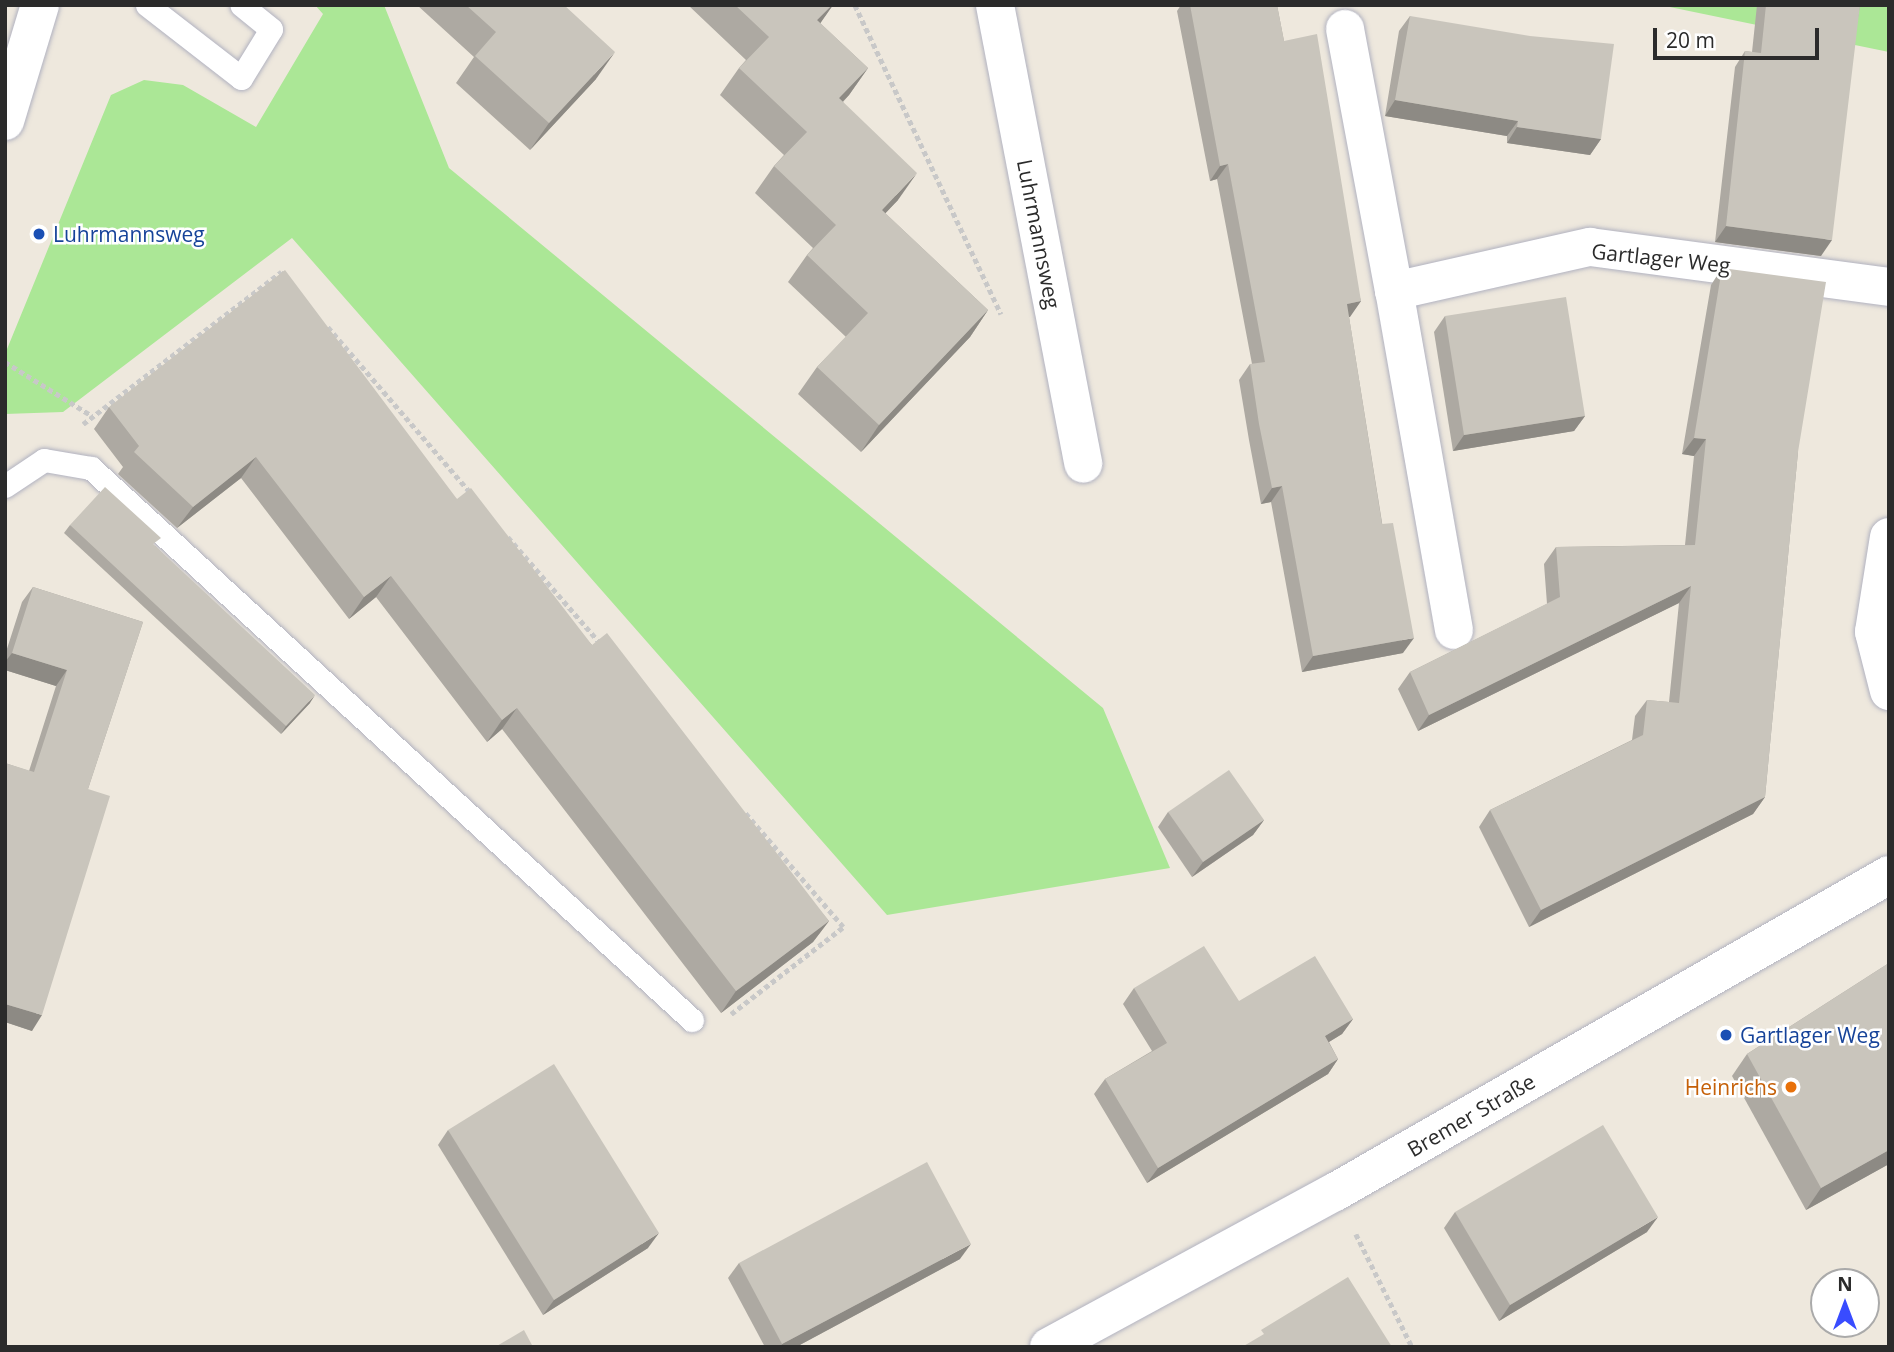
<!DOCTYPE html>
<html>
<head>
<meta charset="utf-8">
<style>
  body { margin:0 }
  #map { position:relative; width:1894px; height:1352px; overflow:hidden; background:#eee8dd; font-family:"Open Sans",sans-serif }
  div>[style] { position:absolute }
  .green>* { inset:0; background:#abe796 }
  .path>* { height:4.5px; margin-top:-2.25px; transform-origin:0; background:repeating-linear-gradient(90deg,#c8c8c8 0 5px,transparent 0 8.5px) }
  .roads { filter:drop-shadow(0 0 2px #b1b2c0) drop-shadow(0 0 2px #b1b2c0) }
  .service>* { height:23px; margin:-11.5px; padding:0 11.5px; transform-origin:11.5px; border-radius:11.5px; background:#fff }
  .minor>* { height:38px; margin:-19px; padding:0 19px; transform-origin:19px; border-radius:19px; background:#fff }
  .tertiary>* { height:38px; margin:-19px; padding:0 19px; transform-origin:19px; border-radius:19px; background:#fff }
  .secondary>* { height:38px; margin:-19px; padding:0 19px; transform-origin:19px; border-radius:19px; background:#fff }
  .wall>* { inset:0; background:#ada9a2 }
  .shaded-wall>* { inset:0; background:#8d8a84 }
  .building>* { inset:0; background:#c9c5bc }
  .dots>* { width:19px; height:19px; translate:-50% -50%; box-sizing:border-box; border:4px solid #fff; border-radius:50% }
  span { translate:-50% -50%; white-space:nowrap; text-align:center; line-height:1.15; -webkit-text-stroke:5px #fff; paint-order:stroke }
  .transit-label { font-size:21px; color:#164399 }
  .left { translate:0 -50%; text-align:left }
  .street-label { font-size:21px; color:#2b2b2b }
  .food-label { font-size:21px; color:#c56008 }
  .right { translate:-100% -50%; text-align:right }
  .frame { position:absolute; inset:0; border:7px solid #2b2b2b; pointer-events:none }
  .north { position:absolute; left:1810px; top:1268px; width:70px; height:70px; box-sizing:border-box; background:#fff; border:2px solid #aaa; border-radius:50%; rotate:0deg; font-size:19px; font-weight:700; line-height:28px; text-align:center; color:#2b2b2b }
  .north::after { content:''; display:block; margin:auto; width:24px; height:32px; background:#394cff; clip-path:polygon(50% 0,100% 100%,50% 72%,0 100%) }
  .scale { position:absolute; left:1653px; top:28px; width:166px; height:32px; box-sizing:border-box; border:4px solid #2b2b2b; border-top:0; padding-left:9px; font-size:21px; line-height:24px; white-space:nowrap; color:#2b2b2b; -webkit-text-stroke:5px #fff; paint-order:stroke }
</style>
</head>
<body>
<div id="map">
  <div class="green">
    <i style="clip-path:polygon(315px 5px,384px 5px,449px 168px,1103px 708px,1170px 868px,887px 915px,292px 238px,63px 412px,5px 414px,5px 354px,111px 95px,144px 80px,183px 85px,256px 127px,323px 14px)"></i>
    <i style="clip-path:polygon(1660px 5px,1889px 5px,1889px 52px)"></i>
  </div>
  <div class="path">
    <i style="left:855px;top:5px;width:342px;rotate:64.7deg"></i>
    <i style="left:328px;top:327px;width:219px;rotate:49.3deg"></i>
    <i style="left:5px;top:362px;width:102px;rotate:31.8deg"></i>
    <i style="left:83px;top:424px;width:250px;rotate:-37.5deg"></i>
    <i style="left:281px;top:272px;width:4px;rotate:45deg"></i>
    <i style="left:508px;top:537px;width:142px;rotate:49deg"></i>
    <i style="left:731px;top:1014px;width:142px;rotate:-37.8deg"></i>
    <i style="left:843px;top:927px;width:150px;rotate:-130.7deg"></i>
    <i style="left:1356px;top:1234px;width:126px;rotate:63.6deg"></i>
  </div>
  <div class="roads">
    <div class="service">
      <i style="left:147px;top:5px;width:119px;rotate:37.8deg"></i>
      <i style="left:241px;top:78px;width:57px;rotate:-58.5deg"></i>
      <i style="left:271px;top:29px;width:38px;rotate:-141deg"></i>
      <i style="left:5px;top:486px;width:47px;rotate:-33.7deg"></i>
      <i style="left:44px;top:460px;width:48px;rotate:9.7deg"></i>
      <i style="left:91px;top:468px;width:816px;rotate:42.57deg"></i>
    </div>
    <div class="minor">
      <i style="left:995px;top:5px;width:467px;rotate:79.1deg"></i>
      <i style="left:1345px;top:29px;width:267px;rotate:79.4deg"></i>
      <i style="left:1889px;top:537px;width:96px;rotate:99deg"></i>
      <i style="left:1874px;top:632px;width:61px;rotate:75.7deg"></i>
      <i style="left:1454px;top:630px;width:344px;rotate:-100deg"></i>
      <i style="left:1394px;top:291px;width:201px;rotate:-12.7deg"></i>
      <i style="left:1590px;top:247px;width:302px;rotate:7.6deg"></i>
    </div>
    <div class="tertiary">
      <i style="left:5px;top:121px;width:121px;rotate:-73.2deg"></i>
    </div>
    <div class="secondary">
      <i style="left:1049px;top:1347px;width:325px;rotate:-28.5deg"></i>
      <i style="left:1335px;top:1192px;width:638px;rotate:-29.78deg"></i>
    </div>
  </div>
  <div class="wall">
    <i style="clip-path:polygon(417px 5px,564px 5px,596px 79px,530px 150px,456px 83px,474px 57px)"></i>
    <i style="clip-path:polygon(688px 5px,833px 5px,820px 23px,868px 68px,849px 95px,843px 102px,898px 200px,885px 213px,988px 310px,970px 337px,861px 452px,798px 394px,817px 367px,846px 337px,788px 282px,807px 255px,813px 248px,755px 193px,774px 166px,784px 155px,720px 95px,739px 68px,746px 60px)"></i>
    <i style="clip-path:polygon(1181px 5px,1277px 5px,1284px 41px,1361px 301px,1349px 317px,1403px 653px,1302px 672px,1271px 502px,1261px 504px,1249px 440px,1239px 380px,1250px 364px,1252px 364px,1217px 179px,1210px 181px,1177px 11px)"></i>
    <i style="clip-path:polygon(1757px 5px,1860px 5px,1821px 256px,1715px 242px,1735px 67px,1745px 51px,1752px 52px)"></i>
    <i style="clip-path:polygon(1410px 16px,1601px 139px,1590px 155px,1507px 143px,1507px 136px,1385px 116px,1399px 31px)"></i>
    <i style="clip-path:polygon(1722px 268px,1798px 452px,1765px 797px,1753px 814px,1529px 927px,1479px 827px,1490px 810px,1632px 740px,1635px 716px,1647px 700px,1669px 702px,1679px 603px,1418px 731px,1398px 689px,1410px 672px,1547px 604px,1544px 564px,1556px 547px,1685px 545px,1694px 456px,1682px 454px,1711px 285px)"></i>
    <i style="clip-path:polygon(1445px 316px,1585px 416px,1574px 431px,1453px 451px,1434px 332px)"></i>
    <i style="clip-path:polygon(109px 407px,457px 499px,592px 645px,829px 921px,813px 942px,721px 1013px,502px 729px,487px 742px,376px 597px,349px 619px,241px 478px,177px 528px,118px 474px,123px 467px,94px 429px)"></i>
    <i style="clip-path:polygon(70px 525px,155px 546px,310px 703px,281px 734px,64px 533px)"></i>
    <i style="clip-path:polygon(33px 587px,143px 622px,88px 789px,32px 1031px,5px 1022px,5px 763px,29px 771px,56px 686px,5px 670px,5px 655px,22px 602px)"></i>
    <i style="clip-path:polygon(1168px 812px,1264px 820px,1253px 835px,1192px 877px,1158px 827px)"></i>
    <i style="clip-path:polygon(1889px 963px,1889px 1164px,1806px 1210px,1732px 1076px,1747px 1054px)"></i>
    <i style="clip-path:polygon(1134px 988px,1239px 1001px,1353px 1019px,1342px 1034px,1329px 1042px,1338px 1059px,1328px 1074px,1147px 1183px,1094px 1094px,1105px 1079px,1152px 1051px,1123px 1004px)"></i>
    <i style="clip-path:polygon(448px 1130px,648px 1248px,543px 1315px,438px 1145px)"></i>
    <i style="clip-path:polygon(1455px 1212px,1647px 1232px,1499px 1321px,1444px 1228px)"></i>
    <i style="clip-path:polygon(960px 1259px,796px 1347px,765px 1347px,728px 1278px,739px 1263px)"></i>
  </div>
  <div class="shaded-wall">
    <i style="clip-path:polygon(832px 5px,833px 5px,817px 28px,817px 20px)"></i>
    <i style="clip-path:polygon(615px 52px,596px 79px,530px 150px,549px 123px)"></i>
    <i style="clip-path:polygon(868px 68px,849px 95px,820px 125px,839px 98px)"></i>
    <i style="clip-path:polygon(1395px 100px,1518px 121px,1507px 136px,1385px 116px)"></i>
    <i style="clip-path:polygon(1517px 127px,1601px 139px,1590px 155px,1507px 143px)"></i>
    <i style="clip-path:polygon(1228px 164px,1217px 179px,1210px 181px,1220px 166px)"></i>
    <i style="clip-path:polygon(917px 173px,898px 200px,863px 237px,882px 210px)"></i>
    <i style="clip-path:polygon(1726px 226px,1832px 240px,1821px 256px,1715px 242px)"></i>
    <i style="clip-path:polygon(1361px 301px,1350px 317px,1337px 319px,1347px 304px)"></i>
    <i style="clip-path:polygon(988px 310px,970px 337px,861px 452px,879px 425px)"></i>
    <i style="clip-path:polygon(1585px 416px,1574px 431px,1453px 451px,1464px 435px)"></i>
    <i style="clip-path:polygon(1694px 438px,1706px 439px,1694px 456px,1682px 454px)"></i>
    <i style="clip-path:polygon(256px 457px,241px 478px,177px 528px,193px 507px)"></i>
    <i style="clip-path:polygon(1282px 486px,1271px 502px,1261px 504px,1272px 488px)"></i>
    <i style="clip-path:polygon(391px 576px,376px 597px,349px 619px,364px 597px)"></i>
    <i style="clip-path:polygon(1691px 586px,1679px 603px,1418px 731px,1429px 715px)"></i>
    <i style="clip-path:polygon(1414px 638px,1403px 653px,1302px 672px,1313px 656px)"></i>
    <i style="clip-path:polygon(12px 653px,67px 670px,56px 686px,5px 670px,5px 662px)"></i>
    <i style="clip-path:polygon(315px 695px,310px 703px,281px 734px,286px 726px)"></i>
    <i style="clip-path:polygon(517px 708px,502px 729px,487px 742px,502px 720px)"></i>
    <i style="clip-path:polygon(1765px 797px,1753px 814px,1529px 927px,1541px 910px)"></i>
    <i style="clip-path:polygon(1264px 820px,1253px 835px,1192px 877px,1203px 862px)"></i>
    <i style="clip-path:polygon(829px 921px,813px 942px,721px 1013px,736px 991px)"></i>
    <i style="clip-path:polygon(5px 1004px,42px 1015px,32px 1031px,5px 1022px)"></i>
    <i style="clip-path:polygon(1353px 1019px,1342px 1034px,1314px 1051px,1325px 1036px)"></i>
    <i style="clip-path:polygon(1338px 1059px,1328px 1074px,1147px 1183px,1158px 1168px)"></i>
    <i style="clip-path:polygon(1889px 1150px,1889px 1164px,1806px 1210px,1821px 1188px)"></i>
    <i style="clip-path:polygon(1658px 1217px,1647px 1232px,1499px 1321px,1510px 1305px)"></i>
    <i style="clip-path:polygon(659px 1233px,648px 1248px,543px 1315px,554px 1300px)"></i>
    <i style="clip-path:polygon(971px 1244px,960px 1259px,796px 1347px,781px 1347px,782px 1344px)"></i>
  </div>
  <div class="building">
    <i style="clip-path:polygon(466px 5px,564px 5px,615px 52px,549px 123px,475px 56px,496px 32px)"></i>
    <i style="clip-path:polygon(735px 5px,832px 5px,817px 20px,868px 68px,839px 98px,917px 173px,882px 210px,988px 310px,879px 425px,817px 367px,868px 313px,807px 255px,836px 225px,774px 166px,807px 132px,739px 68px,769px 37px)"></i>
    <i style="clip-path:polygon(1190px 5px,1277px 5px,1284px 41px,1317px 34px,1361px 301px,1347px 304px,1382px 524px,1393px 523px,1414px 638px,1313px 656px,1282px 486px,1272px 488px,1259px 424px,1250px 364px,1265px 362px,1228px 164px,1220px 166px)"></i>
    <i style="clip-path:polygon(1766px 5px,1860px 5px,1832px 240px,1726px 226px,1745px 51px,1761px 53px)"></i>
    <i style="clip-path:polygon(1410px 16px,1530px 36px,1614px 44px,1601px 139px,1517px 127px,1518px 121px,1395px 100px)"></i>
    <i style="clip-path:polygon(1722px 268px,1826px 282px,1798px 452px,1765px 797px,1541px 910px,1490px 810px,1643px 735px,1647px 700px,1679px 703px,1691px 586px,1429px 715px,1410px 672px,1560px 597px,1556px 547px,1695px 545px,1706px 439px,1694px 438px)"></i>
    <i style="clip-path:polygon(285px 270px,457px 499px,471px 488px,592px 645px,607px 633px,829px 921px,736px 991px,517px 708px,502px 720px,391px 576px,364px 597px,256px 457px,193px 507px,134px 452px,139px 446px,109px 407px)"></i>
    <i style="clip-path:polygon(1566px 297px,1585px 416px,1464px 435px,1445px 316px)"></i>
    <i style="clip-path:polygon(105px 487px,161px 538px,153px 544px,315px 695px,286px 726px,70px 525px)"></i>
    <i style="clip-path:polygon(33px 587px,143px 622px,88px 789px,110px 796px,42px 1015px,5px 1004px,5px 763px,34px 772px,67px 670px,12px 653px)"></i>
    <i style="clip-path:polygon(1229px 770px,1264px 820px,1203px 862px,1168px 812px)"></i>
    <i style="clip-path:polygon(1204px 946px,1239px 1001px,1315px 956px,1353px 1019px,1325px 1036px,1338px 1059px,1158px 1168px,1105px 1079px,1167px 1043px,1134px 988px)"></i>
    <i style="clip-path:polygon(1889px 963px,1889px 1150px,1821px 1188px,1747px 1054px)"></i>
    <i style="clip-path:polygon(554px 1064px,659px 1233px,554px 1300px,448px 1130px)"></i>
    <i style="clip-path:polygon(1603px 1125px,1658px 1217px,1510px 1305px,1455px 1212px)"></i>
    <i style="clip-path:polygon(927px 1162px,971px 1244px,782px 1344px,739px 1263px)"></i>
    <i style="clip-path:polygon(1348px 1277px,1392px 1347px,1242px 1347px,1264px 1334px,1261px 1330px)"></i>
    <i style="clip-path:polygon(524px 1330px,533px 1347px,495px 1347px)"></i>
  </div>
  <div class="dots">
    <i style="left:39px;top:234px;background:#1a4fb4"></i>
    <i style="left:1726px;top:1035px;background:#1a4fb4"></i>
    <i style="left:1791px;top:1087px;background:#e8710a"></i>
  </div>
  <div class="transit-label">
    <span class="left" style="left:53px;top:234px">Luhrmannsweg</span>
    <span class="left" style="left:1740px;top:1035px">Gartlager Weg</span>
  </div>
  <div class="street-label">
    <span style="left:1039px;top:234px;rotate:79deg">Luhrmannsweg</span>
    <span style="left:1661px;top:258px;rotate:6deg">Gartlager Weg</span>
    <span style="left:1471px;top:1115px;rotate:-30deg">Bremer Straße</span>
  </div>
  <div class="food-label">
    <span class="right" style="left:1777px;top:1087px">Heinrichs</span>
  </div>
  <div class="frame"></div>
  <div class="north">N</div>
  <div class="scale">20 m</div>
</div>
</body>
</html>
